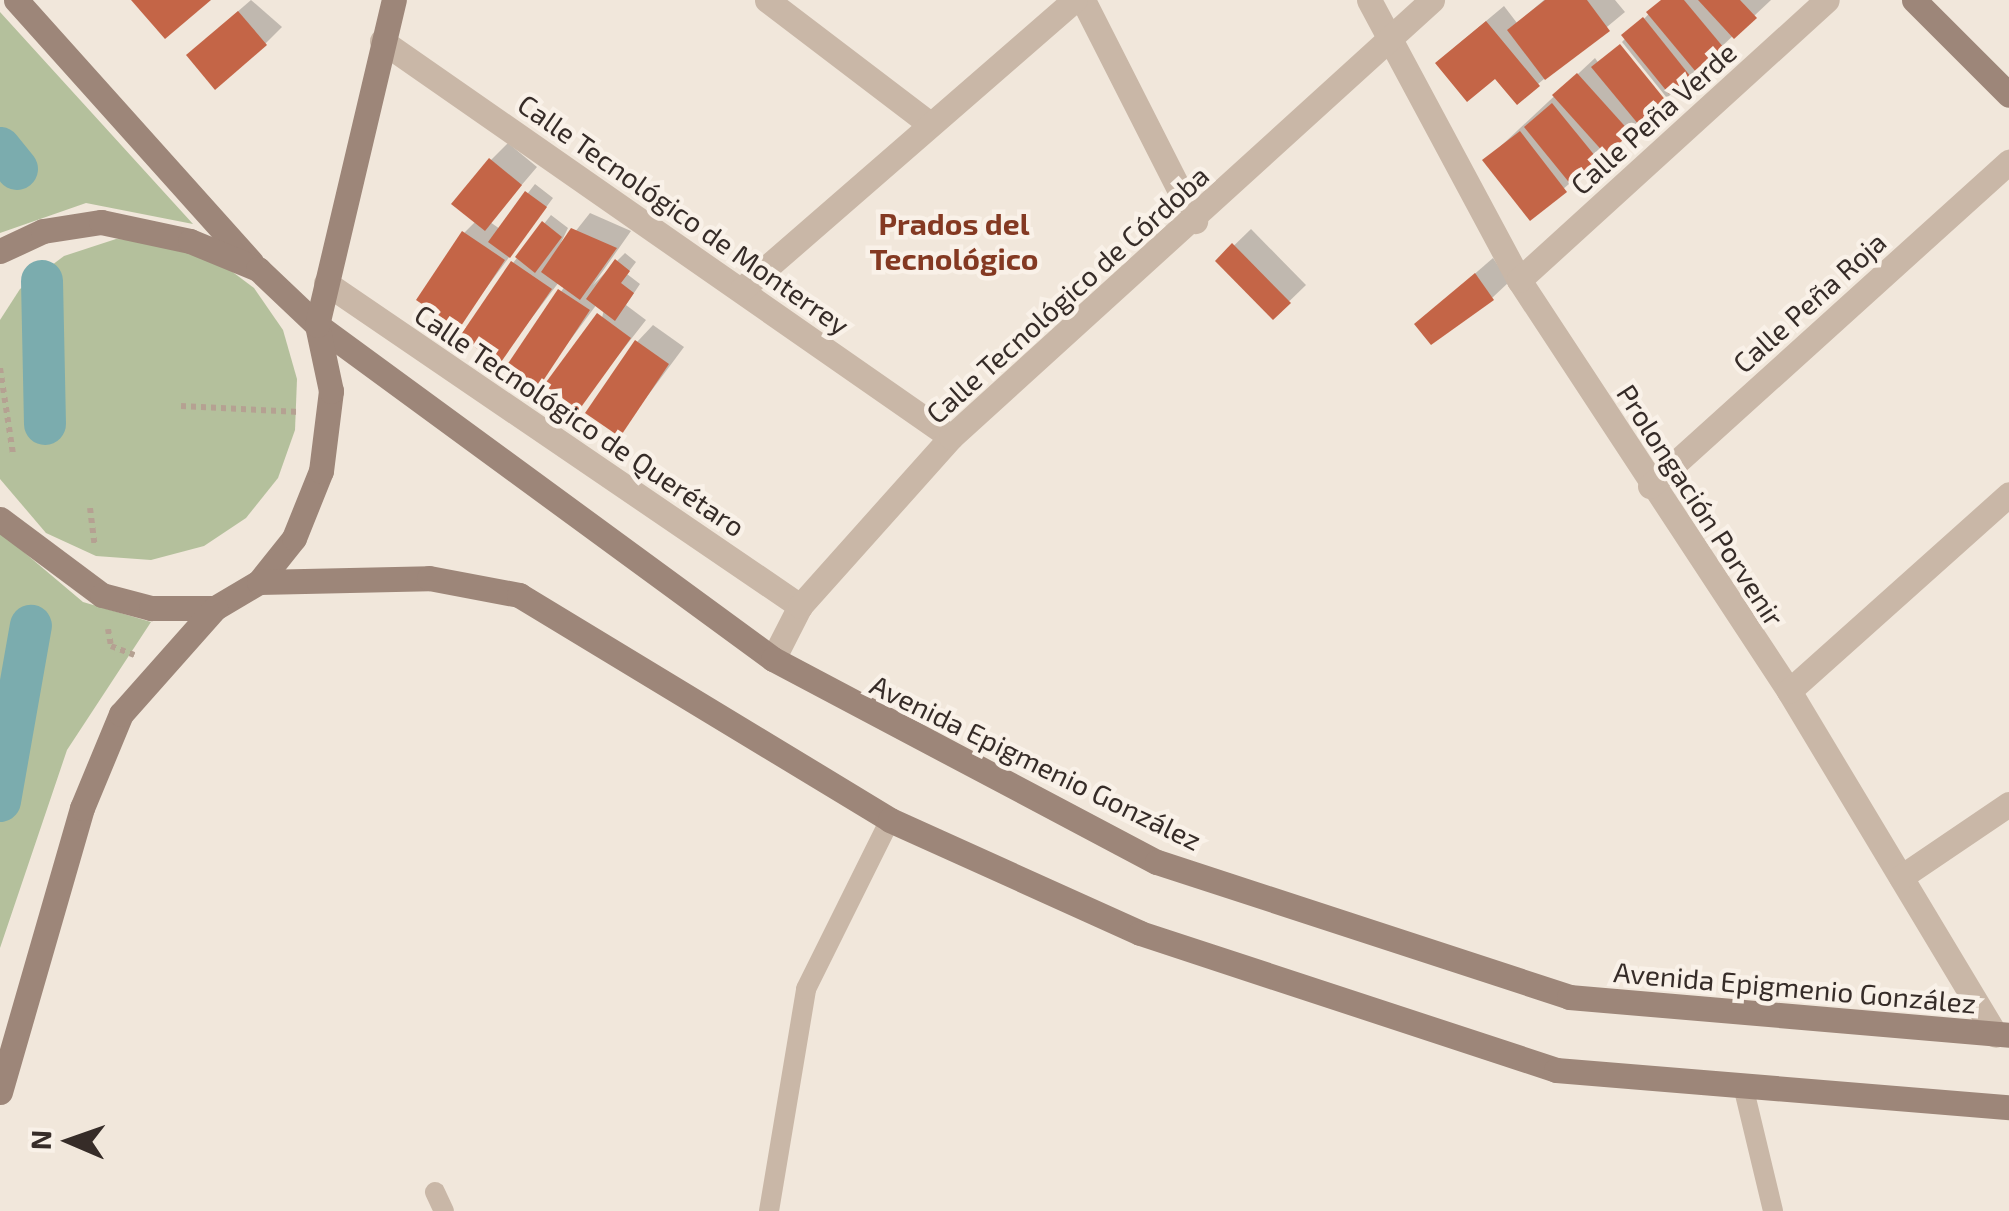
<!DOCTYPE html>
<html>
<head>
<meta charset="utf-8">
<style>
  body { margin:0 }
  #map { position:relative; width:2009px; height:1211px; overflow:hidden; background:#f1e7db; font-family:"Exo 2",sans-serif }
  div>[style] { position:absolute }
  .green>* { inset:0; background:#b4c09c }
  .shadow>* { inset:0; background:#0003 }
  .canal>* { height:42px; margin:-21px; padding:0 21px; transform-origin:21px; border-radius:21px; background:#7bacae }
  .building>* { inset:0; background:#c46547 }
  .path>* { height:6px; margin-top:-3px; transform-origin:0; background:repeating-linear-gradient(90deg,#b5a192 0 5px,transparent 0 10px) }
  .lane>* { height:20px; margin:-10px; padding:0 10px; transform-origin:10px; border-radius:10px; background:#c9b7a7 }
  .street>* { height:25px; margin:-12.5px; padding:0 12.5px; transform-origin:12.5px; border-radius:12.5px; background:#c9b7a7 }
  .secondary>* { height:25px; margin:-12.5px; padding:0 12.5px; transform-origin:12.5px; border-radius:12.5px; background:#9d8679 }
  span { translate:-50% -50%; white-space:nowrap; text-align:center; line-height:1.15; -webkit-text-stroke:9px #f9f1e8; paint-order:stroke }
  .street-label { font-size:28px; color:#362c28 }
  .neighbourhood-label { font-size:30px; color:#843922; font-weight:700 }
  .north { position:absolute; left:20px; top:1091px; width:100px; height:100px; -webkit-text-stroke:8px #f9f1e8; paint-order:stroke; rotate:272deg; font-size:28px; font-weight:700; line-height:40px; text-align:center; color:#362c28 }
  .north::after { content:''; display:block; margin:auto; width:35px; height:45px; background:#362c28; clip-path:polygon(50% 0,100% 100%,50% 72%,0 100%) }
</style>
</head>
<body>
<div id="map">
  <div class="green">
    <i style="clip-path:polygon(0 12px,193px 224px,86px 203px,0 233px)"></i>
    <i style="clip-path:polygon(116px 239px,167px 241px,214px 258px,254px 288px,283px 330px,297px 379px,295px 430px,278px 478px,246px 518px,204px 546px,151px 560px,96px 556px,46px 533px,0 479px,0 320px,20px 289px,64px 256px)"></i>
    <i style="clip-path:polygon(0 532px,83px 602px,151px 622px,67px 750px,0 948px)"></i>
  </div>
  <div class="shadow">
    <i style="clip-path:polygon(251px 0,282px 27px,265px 44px,206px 39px)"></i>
    <i style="clip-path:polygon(1544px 0,1615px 0,1625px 12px,1538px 84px,1496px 75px,1455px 47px,1504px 6px,1517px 23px)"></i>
    <i style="clip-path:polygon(1662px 0,1771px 0,1667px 98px,1622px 42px)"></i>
    <i style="clip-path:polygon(1595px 58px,1639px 121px,1531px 218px,1486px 160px)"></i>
    <i style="clip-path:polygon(508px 143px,537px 167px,490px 222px,500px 229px,535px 184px,553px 198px,458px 326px,464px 233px,476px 221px,491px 160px)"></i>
    <i style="clip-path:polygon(590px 213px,631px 231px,593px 285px,625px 253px,636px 262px,627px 274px,640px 284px,626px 305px,646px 320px,578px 407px,604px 310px,597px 304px,536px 386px,508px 367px,565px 286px,559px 282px,499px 361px,513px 263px,551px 215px,568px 228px,552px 261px)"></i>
    <i style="clip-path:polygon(1251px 229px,1306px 285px,1273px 317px,1218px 261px)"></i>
    <i style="clip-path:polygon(1493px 258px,1509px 282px,1492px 298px,1417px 324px)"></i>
    <i style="clip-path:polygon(653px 325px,684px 347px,619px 434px,637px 342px)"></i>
  </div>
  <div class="canal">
    <i style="left:0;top:148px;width:27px;rotate:51deg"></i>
    <i style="left:42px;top:281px;width:143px;rotate:88.8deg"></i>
    <i style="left:0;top:801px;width:178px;rotate:-80deg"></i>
  </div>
  <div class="building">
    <i style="clip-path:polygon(131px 0,211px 0,165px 39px)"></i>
    <i style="clip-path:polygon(1545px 0,1587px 0,1610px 31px,1545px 80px,1507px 30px)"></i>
    <i style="clip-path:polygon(1661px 0,1684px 0,1724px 48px,1696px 72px,1646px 12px)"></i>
    <i style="clip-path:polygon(1698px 0,1740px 0,1757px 18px,1734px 39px)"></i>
    <i style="clip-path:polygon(238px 11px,267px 45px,215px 90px,186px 55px)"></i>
    <i style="clip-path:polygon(1643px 17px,1691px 77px,1669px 94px,1621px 35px)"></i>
    <i style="clip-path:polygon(1486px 21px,1540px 86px,1517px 105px,1495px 79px,1467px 102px,1435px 63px)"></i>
    <i style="clip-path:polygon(1620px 44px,1667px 102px,1639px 125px,1591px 67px)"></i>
    <i style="clip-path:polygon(1577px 73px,1631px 133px,1606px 155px,1552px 95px)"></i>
    <i style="clip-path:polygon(1552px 103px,1600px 162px,1572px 186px,1524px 127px)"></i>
    <i style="clip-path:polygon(1520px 131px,1567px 192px,1530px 221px,1482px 160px)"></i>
    <i style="clip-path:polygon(489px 158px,522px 185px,485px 231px,451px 204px)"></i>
    <i style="clip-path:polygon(525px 191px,547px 207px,510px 258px,488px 242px)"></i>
    <i style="clip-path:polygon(542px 221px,562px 237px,535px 273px,515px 257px)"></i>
    <i style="clip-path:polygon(571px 228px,617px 248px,580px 300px,541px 272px)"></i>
    <i style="clip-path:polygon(462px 231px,505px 260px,459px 329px,416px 300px)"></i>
    <i style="clip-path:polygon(1232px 243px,1291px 303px,1273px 320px,1215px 261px)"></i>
    <i style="clip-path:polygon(615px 259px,630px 271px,621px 283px,634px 293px,615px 321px,586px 299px)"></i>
    <i style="clip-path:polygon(511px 261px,552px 289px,499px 365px,460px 336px)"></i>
    <i style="clip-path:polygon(1475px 273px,1494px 300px,1431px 345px,1414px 324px)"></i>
    <i style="clip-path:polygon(558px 289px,590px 310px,537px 390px,505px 368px)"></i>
    <i style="clip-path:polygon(597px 313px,631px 338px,579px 410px,544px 385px)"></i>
    <i style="clip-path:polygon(635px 340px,669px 364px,620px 437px,585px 413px)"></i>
  </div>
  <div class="path">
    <i style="left:0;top:368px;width:87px;rotate:81.4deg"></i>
    <i style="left:181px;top:406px;width:119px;rotate:2.9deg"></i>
    <i style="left:90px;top:508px;width:39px;rotate:83deg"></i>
    <i style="left:108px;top:629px;width:17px;rotate:80deg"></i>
    <i style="left:111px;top:646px;width:25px;rotate:21deg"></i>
  </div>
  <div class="lane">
    <i style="left:1744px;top:1090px;width:124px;rotate:76.5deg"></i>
    <i style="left:435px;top:1192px;width:21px;rotate:65deg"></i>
    <i style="left:769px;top:1211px;width:225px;rotate:-80.5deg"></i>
    <i style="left:806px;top:989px;width:189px;rotate:-63.6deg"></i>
  </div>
  <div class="street">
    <i style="left:767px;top:0;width:201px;rotate:37.3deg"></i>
    <i style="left:1083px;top:0;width:248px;rotate:63.1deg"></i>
    <i style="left:1369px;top:0;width:318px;rotate:61.8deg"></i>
    <i style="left:1519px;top:280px;width:492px;rotate:56.7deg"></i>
    <i style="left:1789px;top:691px;width:401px;rotate:59deg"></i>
    <i style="left:382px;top:41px;width:693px;rotate:34.84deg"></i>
    <i style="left:1519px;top:280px;width:416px;rotate:-42.3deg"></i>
    <i style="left:326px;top:283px;width:574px;rotate:34.27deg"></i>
    <i style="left:742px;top:289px;width:441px;rotate:-41deg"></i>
    <i style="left:1650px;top:486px;width:484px;rotate:-42.1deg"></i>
    <i style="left:773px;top:659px;width:59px;rotate:-63deg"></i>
    <i style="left:800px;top:606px;width:227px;rotate:-48.2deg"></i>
    <i style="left:951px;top:437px;width:650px;rotate:-42.26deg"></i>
    <i style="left:1789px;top:691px;width:295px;rotate:-41.8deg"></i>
    <i style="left:1901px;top:877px;width:130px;rotate:-34.1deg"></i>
  </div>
  <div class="secondary">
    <i style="left:16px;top:0;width:352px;rotate:48.1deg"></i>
    <i style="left:1914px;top:0;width:134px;rotate:45deg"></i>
    <i style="left:0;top:251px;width:47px;rotate:-24.9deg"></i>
    <i style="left:43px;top:231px;width:59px;rotate:-8.8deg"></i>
    <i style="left:101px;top:222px;width:91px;rotate:12.1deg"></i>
    <i style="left:190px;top:241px;width:74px;rotate:22.4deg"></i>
    <i style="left:258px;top:269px;width:81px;rotate:43.5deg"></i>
    <i style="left:317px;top:325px;width:565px;rotate:36.22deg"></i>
    <i style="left:773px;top:659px;width:434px;rotate:27.9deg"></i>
    <i style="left:1157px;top:862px;width:434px;rotate:18.1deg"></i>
    <i style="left:1569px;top:997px;width:442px;rotate:4.9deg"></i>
    <i style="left:0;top:519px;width:127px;rotate:36.7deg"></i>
    <i style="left:102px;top:595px;width:51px;rotate:14.9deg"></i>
    <i style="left:151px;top:608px;width:64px"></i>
    <i style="left:215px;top:608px;width:51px;rotate:-30.6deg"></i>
    <i style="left:259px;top:582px;width:56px;rotate:-51.5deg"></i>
    <i style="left:294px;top:538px;width:72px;rotate:-68.1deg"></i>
    <i style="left:321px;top:471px;width:81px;rotate:-82.9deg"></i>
    <i style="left:331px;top:391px;width:67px;rotate:-102deg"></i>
    <i style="left:317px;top:325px;width:334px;rotate:-76.7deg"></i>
    <i style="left:259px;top:582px;width:170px;rotate:-1.3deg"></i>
    <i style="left:429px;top:578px;width:92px;rotate:10.7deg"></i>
    <i style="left:519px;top:595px;width:434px;rotate:31.2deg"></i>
    <i style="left:890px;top:820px;width:274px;rotate:24.3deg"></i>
    <i style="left:1140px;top:933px;width:438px;rotate:18.2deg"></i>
    <i style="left:1556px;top:1070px;width:455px;rotate:4.7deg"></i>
    <i style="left:0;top:1092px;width:296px;rotate:-73.9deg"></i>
    <i style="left:82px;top:808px;width:102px;rotate:-67.5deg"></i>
    <i style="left:121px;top:714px;width:142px;rotate:-48.4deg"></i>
  </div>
  <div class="street-label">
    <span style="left:1653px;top:118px;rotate:-42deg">Calle Peña Verde</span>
    <span style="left:684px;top:214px;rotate:35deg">Calle Tecnológico de Monterrey</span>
    <span style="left:1067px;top:294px;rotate:-42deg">Calle Tecnológico de Córdoba</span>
    <span style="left:1809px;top:302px;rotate:-42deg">Calle Peña Roja</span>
    <span style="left:580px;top:420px;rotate:34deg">Calle Tecnológico de Querétaro</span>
    <span style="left:1701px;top:505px;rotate:57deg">Prolongación Porvenir</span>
    <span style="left:1036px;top:762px;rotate:26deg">Avenida Epigmenio González</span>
    <span style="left:1795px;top:987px;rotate:5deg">Avenida Epigmenio González</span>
  </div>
  <div class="neighbourhood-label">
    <span style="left:954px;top:240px">Prados del<br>Tecnológico</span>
  </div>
  <div class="north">N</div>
</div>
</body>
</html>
